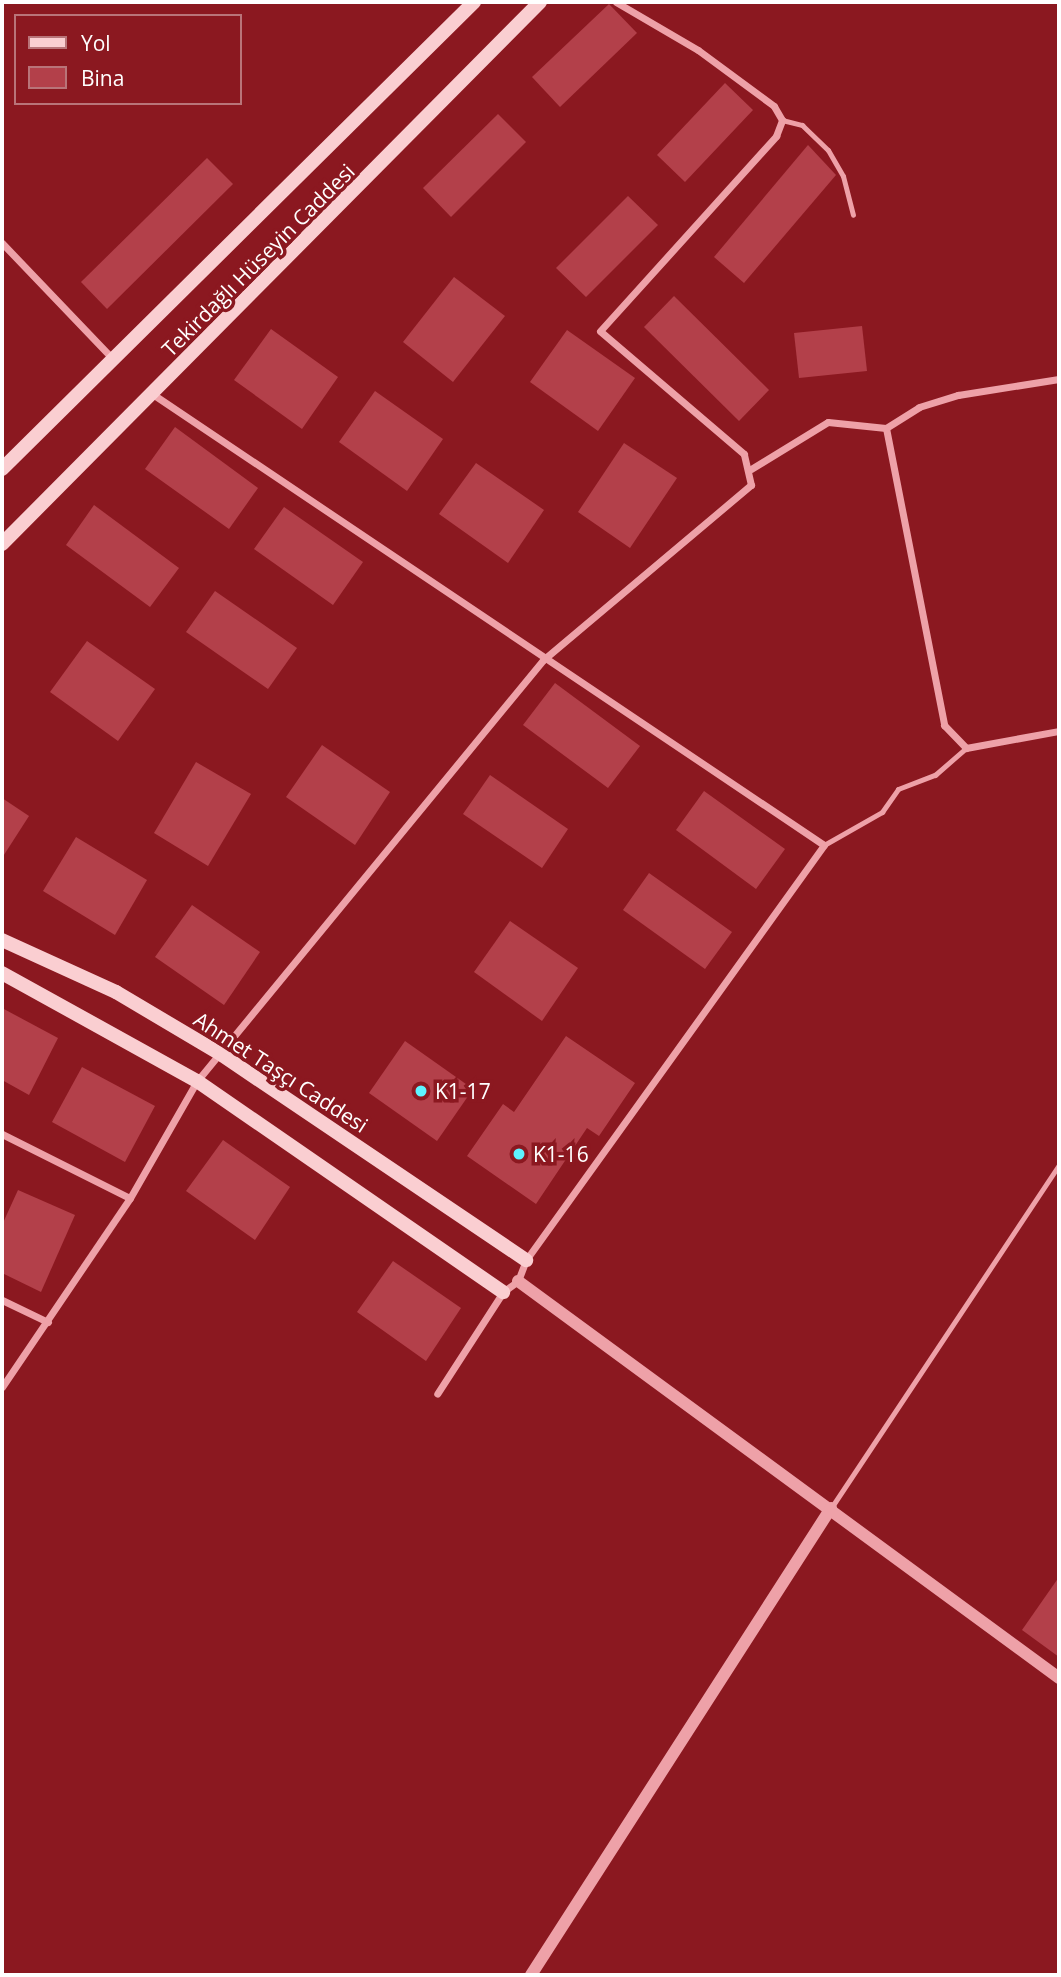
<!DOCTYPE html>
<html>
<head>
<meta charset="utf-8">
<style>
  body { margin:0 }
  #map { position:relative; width:1061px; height:1977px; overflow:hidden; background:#8b1820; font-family:"Open Sans",sans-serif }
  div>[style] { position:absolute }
  .building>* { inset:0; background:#b3404a }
  .service>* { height:5px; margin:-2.5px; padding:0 2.5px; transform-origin:2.5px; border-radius:2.5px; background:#eea1a8 }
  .minor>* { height:7px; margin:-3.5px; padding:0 3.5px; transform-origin:3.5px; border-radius:3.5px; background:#eea1a8 }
  .tertiary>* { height:12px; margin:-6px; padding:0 6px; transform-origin:6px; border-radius:6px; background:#eea1a8 }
  .secondary>* { height:14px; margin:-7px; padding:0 7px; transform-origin:7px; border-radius:7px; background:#faced1 }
  .dots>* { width:19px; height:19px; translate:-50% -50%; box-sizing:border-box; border:4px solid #8b1820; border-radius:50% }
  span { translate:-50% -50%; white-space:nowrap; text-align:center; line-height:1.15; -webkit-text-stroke:7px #8b1820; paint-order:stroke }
  .street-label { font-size:21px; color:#fff }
  .poi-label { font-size:21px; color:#fff }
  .left { translate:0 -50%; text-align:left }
  .frame { position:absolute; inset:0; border:4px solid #fff; pointer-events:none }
  .legend { position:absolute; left:14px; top:14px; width:228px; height:91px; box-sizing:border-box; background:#8b1820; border:2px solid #b97479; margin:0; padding:9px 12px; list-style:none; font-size:21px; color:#fff }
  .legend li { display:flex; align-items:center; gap:14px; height:35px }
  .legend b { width:35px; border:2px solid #b97479 }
</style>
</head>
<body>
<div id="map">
  <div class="building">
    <i style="clip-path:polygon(609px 4px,637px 33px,560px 107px,532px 77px)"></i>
    <i style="clip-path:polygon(725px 83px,753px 110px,685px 182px,657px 155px)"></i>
    <i style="clip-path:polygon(498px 114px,526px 142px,451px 217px,423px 188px)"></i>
    <i style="clip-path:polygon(808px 145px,836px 175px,744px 283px,714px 257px)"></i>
    <i style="clip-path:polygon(207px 158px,233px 184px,107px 309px,81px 282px)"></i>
    <i style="clip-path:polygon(628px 196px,658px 225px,586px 297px,556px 268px)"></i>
    <i style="clip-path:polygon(454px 277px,505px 316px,453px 382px,403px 342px)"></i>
    <i style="clip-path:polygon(674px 296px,769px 390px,739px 421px,644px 327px)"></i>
    <i style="clip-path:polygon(862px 326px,867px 371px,799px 378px,794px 333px)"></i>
    <i style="clip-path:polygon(271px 329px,338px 377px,302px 429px,234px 380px)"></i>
    <i style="clip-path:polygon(567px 330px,635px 378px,598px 431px,530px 382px)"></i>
    <i style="clip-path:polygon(375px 391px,443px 439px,407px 491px,339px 442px)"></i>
    <i style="clip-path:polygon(175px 427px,258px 488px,229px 529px,145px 469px)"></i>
    <i style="clip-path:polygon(624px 443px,677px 478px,630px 548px,578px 512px)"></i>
    <i style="clip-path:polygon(476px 463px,544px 510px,508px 563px,439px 514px)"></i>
    <i style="clip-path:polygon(94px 505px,179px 568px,150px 607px,66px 545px)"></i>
    <i style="clip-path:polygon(284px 507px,363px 562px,333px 605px,254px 549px)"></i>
    <i style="clip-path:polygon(215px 591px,297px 648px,268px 689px,186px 632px)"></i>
    <i style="clip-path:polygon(87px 641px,155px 689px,118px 741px,50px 692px)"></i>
    <i style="clip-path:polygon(555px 683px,640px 746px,608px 788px,523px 725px)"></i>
    <i style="clip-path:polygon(322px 745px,390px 792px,355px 845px,286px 797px)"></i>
    <i style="clip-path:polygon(196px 762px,251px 794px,208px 866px,154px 833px)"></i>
    <i style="clip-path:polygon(490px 775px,568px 829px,542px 868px,463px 814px)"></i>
    <i style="clip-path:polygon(704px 791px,785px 849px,756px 889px,676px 830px)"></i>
    <i style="clip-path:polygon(2px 798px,29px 816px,2px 858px)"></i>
    <i style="clip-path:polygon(76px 837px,147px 880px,115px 935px,43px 891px)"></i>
    <i style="clip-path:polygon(649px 873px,732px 932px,705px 969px,623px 910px)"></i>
    <i style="clip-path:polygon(192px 905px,260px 952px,224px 1005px,155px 957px)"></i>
    <i style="clip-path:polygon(510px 921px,578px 968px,542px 1021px,474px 972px)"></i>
    <i style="clip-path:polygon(2px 1008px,58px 1038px,29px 1095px,2px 1080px)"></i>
    <i style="clip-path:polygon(566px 1036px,635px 1083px,599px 1136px,587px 1128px,536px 1204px,467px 1156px,503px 1104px,514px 1112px)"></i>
    <i style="clip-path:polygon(405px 1041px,473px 1089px,437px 1141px,369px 1093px)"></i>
    <i style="clip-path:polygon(82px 1067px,155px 1106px,125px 1162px,52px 1122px)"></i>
    <i style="clip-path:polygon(223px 1140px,290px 1187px,255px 1240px,186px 1191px)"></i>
    <i style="clip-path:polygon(18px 1190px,75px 1215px,41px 1292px,2px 1273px,2px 1225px)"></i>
    <i style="clip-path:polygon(393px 1261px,461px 1308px,426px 1361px,357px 1312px)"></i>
    <i style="clip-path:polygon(1059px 1577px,1059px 1657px,1022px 1630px)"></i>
  </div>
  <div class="service">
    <i style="left:782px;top:120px;width:21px;rotate:14deg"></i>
    <i style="left:802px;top:125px;width:36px;rotate:44deg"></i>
    <i style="left:828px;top:150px;width:30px;rotate:60deg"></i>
    <i style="left:843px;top:176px;width:40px;rotate:75.6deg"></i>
    <i style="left:824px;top:845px;width:67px;rotate:-29.6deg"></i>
    <i style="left:882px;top:812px;width:28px;rotate:-55deg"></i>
    <i style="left:898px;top:789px;width:40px;rotate:-21deg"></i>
    <i style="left:935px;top:775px;width:41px;rotate:-41.1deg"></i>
    <i style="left:831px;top:1508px;width:412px;rotate:-56.4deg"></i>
  </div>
  <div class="minor">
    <i style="left:2px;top:243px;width:159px;rotate:46.3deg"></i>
    <i style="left:154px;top:395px;width:807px;rotate:33.89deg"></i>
    <i style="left:824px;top:845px;width:511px;rotate:125.68deg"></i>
    <i style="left:526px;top:1260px;width:22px;rotate:111deg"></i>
    <i style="left:518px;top:1281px;width:19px;rotate:144deg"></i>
    <i style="left:503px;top:1292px;width:121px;rotate:122.9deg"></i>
    <i style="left:886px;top:428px;width:303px;rotate:78.9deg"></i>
    <i style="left:944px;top:725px;width:32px;rotate:46deg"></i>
    <i style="left:966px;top:748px;width:95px;rotate:-10.4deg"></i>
    <i style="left:751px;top:469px;width:90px;rotate:-31.4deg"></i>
    <i style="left:828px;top:422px;width:58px;rotate:5.9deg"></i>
    <i style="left:886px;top:428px;width:39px;rotate:-32deg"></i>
    <i style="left:919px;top:407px;width:41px;rotate:-17.1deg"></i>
    <i style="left:958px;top:395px;width:102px;rotate:-9deg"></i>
    <i style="left:2px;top:1134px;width:143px;rotate:26.6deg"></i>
    <i style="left:2px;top:1300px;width:51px;rotate:25.6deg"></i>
    <i style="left:2px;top:1387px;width:228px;rotate:-55.9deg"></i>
    <i style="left:130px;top:1198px;width:135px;rotate:-60.2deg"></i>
    <i style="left:197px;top:1081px;width:545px;rotate:-50.58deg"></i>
    <i style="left:543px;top:660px;width:272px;rotate:-40.1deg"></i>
    <i style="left:751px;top:485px;width:32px;rotate:-103deg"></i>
    <i style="left:744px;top:454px;width:189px;rotate:-139.5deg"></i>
    <i style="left:600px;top:331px;width:263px;rotate:-47.9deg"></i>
    <i style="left:776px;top:136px;width:17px;rotate:-69deg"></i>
    <i style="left:782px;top:120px;width:16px;rotate:-120deg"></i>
    <i style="left:774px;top:106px;width:94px;rotate:-143.6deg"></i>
    <i style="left:698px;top:50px;width:95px;rotate:-149.7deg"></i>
  </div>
  <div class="tertiary">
    <i style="left:518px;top:1281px;width:671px;rotate:36.27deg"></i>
    <i style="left:531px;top:1975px;width:555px;rotate:-57.28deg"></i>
  </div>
  <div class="secondary">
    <i style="left:2px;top:469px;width:664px;rotate:-44.69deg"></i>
    <i style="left:2px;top:544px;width:764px;rotate:-45.21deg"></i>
    <i style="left:2px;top:940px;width:125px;rotate:24.5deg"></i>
    <i style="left:116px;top:992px;width:123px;rotate:30.7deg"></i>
    <i style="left:222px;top:1055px;width:367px;rotate:34deg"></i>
    <i style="left:2px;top:973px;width:223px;rotate:29deg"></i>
    <i style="left:197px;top:1081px;width:372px;rotate:34.6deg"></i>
  </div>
  <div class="dots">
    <i style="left:421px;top:1091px;background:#5ef3ff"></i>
    <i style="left:519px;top:1154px;background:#5ef3ff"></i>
  </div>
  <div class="street-label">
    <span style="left:258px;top:260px;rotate:-45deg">Tekirdağlı Hüseyin Caddesi</span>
    <span style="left:281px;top:1072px;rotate:33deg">Ahmet Taşçı Caddesi</span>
  </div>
  <div class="poi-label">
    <span class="left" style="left:435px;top:1091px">K1-17</span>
    <span class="left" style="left:533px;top:1154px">K1-16</span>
  </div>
  <div class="frame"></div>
  <ul class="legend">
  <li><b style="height:9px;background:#faced1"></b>Yol</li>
  <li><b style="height:19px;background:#b3404a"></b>Bina</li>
  </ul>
</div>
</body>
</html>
